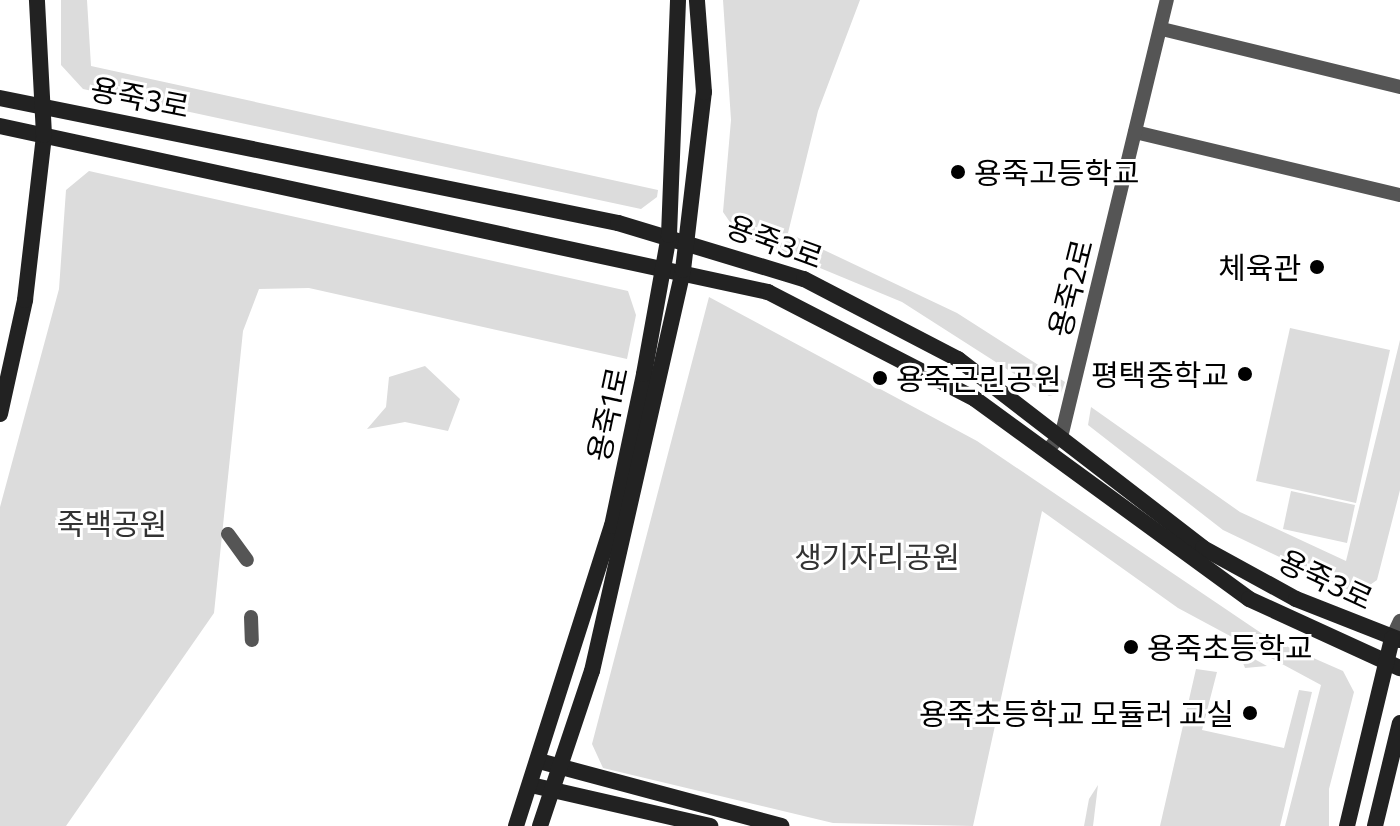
<!DOCTYPE html>
<html>
<head>
<meta charset="utf-8">
<style>
  body { margin:0 }
  #map { position:relative; width:1400px; height:826px; overflow:hidden; background:#fff; font-family:Commissioner,"Noto Sans KR",sans-serif }
  div>[style] { position:absolute }
  .green>* { inset:0; background:#dcdcdc }
  .street>* { height:14px; margin:-7px; padding:0 7px; transform-origin:7px; border-radius:7px; background:#555 }
  .secondary>* { height:16px; margin:-8px; padding:0 8px; transform-origin:8px; border-radius:8px; background:#222 }
  .dots>* { width:22px; height:22px; translate:-50% -50%; box-sizing:border-box; border:4px solid #fff; border-radius:50% }
  span { translate:-50% -50%; white-space:nowrap; text-align:center; line-height:1.15; -webkit-text-stroke:6px #fff; paint-order:stroke }
  .street-label { font-size:30px; color:#000 }
  .poi-label { font-size:30px; color:#000 }
  .left { translate:0 -50%; text-align:left }
  .right { translate:-100% -50%; text-align:right }
  .park-label { font-size:30px; color:#333 }
</style>
</head>
<body>
<div id="map">
  <div class="green">
    <i style="clip-path:polygon(61px 0,87px 0,91px 66px,658px 190px,657px 197px,641px 209px,83px 89px,61px 65px)"></i>
    <i style="clip-path:polygon(723px 0,860px 0,818px 111px,788px 233px,957px 313px,1065px 382px,1061px 393px,1049px 396px,902px 302px,738px 234px,723px 212px,731px 120px)"></i>
    <i style="clip-path:polygon(89px 171px,628px 291px,636px 315px,627px 359px,309px 288px,259px 289px,243px 331px,214px 613px,66px 826px,0 826px,0 507px,59px 289px,66px 190px)"></i>
    <i style="clip-path:polygon(709px 297px,977px 441px,1270px 639px,1343px 671px,1354px 692px,1329px 789px,1329px 826px,1285px 826px,1321px 685px,1178px 608px,1042px 511px,973px 826px,833px 823px,603px 768px,592px 744px)"></i>
    <i style="clip-path:polygon(1290px 328px,1390px 350px,1356px 503px,1256px 481px)"></i>
    <i style="clip-path:polygon(1400px 340px,1400px 490px,1377px 580px,1357px 594px,1223px 530px,1088px 425px,1091px 407px,1240px 512px,1346px 561px)"></i>
    <i style="clip-path:polygon(425px 366px,460px 399px,448px 431px,405px 422px,367px 429px,386px 407px,389px 377px)"></i>
    <i style="clip-path:polygon(1291px 491px,1355px 505px,1347px 543px,1283px 529px)"></i>
    <i style="clip-path:polygon(1238px 650px,1267px 666px,1245px 668px)"></i>
    <i style="clip-path:polygon(1196px 669px,1217px 672px,1202px 730px,1284px 748px,1299px 690px,1312px 692px,1280px 826px,1160px 826px)"></i>
    <i style="clip-path:polygon(1098px 785px,1093px 826px,1084px 826px,1089px 799px)"></i>
  </div>
  <div class="street">
    <i style="left:1162px;top:29px;width:245px;rotate:13.7deg"></i>
    <i style="left:1135px;top:132px;width:272px;rotate:13.4deg"></i>
    <i style="left:1047px;top:451px;width:23px;rotate:-50deg"></i>
    <i style="left:1062px;top:433px;width:446px;rotate:-76.4deg"></i>
    <i style="left:228px;top:534px;width:32px;rotate:54deg"></i>
    <i style="left:251px;top:617px;width:23px;rotate:88deg"></i>
    <i style="left:1392px;top:638px;width:19px;rotate:-65deg"></i>
  </div>
  <div class="secondary">
    <i style="left:0;top:98px;width:631px;rotate:11.43deg"></i>
    <i style="left:618px;top:223px;width:194px;rotate:16.8deg"></i>
    <i style="left:804px;top:279px;width:174px;rotate:27.5deg"></i>
    <i style="left:958px;top:359px;width:309px;rotate:37.6deg"></i>
    <i style="left:1203px;top:548px;width:106px;rotate:28.7deg"></i>
    <i style="left:1296px;top:599px;width:112px;rotate:21.5deg"></i>
    <i style="left:0;top:126px;width:786px;rotate:12.2deg"></i>
    <i style="left:768px;top:292px;width:233px;rotate:27.3deg"></i>
    <i style="left:975px;top:399px;width:339px;rotate:36.1deg"></i>
    <i style="left:1249px;top:599px;width:166px;rotate:24.6deg"></i>
    <i style="left:0;top:414px;width:117px;rotate:-77.6deg"></i>
    <i style="left:25px;top:300px;width:166px;rotate:-83.4deg"></i>
    <i style="left:44px;top:135px;width:135px;rotate:-93deg"></i>
    <i style="left:539px;top:761px;width:251px;rotate:15deg"></i>
    <i style="left:531px;top:785px;width:184px;rotate:12.9deg"></i>
    <i style="left:516px;top:826px;width:315px;rotate:-72.3deg"></i>
    <i style="left:612px;top:526px;width:155px;rotate:-78.1deg"></i>
    <i style="left:644px;top:374px;width:141px;rotate:-79.8deg"></i>
    <i style="left:669px;top:235px;width:235px;rotate:-87.8deg"></i>
    <i style="left:540px;top:826px;width:163px;rotate:-71.5deg"></i>
    <i style="left:592px;top:671px;width:411px;rotate:-77.2deg"></i>
    <i style="left:683px;top:270px;width:179px;rotate:-83.3deg"></i>
    <i style="left:704px;top:92px;width:92px;rotate:-94.4deg"></i>
    <i style="left:1347px;top:826px;width:193px;rotate:-76.5deg"></i>
    <i style="left:1375px;top:826px;width:106px;rotate:-76.4deg"></i>
  </div>
  <div class="dots">
    <i style="left:958px;top:172px;background:#000"></i>
    <i style="left:1317px;top:267px;background:#000"></i>
    <i style="left:1245px;top:374px;background:#000"></i>
    <i style="left:880px;top:378px;background:#000"></i>
    <i style="left:1131px;top:647px;background:#000"></i>
    <i style="left:1250px;top:713px;background:#000"></i>
  </div>
  <div class="street-label">
    <span style="left:140px;top:97px;rotate:11deg">용죽3로</span>
    <span style="left:775px;top:241px;rotate:20deg">용죽3로</span>
    <span style="left:1070px;top:288px;rotate:-76deg">용죽2로</span>
    <span style="left:607px;top:414px;rotate:-78deg">용죽1로</span>
    <span style="left:1326px;top:579px;rotate:25deg">용죽3로</span>
  </div>
  <div class="poi-label">
    <span class="left" style="left:974px;top:172px">용죽고등학교</span>
    <span class="right" style="left:1301px;top:267px">체육관</span>
    <span class="right" style="left:1229px;top:374px">평택중학교</span>
    <span class="left" style="left:896px;top:378px">용죽근린공원</span>
    <span class="left" style="left:1147px;top:647px">용죽초등학교</span>
    <span class="right" style="left:1234px;top:713px">용죽초등학교 모듈러 교실</span>
  </div>
  <div class="park-label">
    <span style="left:112px;top:523px">죽백공원</span>
    <span style="left:877px;top:556px">생기자리공원</span>
  </div>
</div>
</body>
</html>
